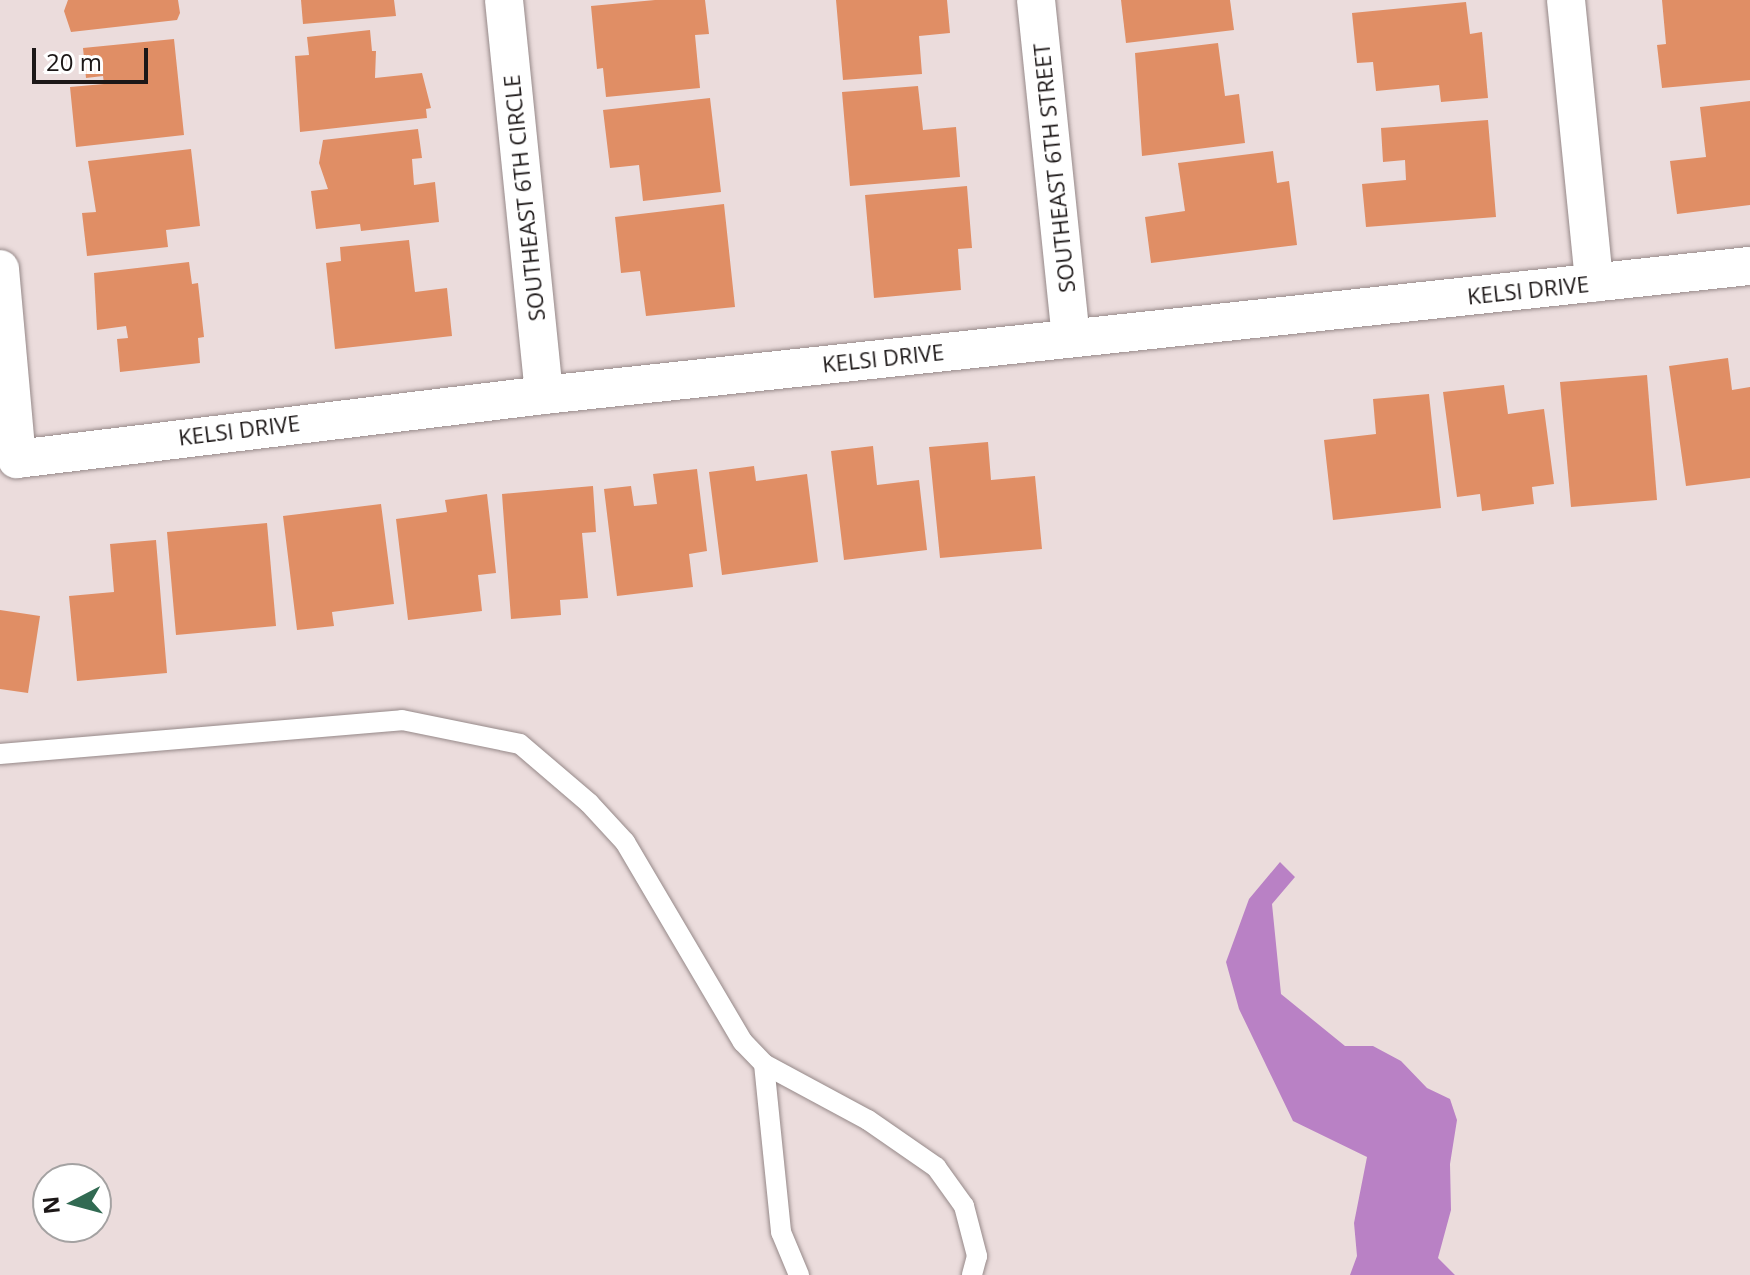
<!DOCTYPE html>
<html>
<head>
<meta charset="utf-8">
<style>
  body { margin:0 }
  #map { position:relative; width:1750px; height:1275px; overflow:hidden; background:#ebdcdc; font-family:"Open Sans",sans-serif }
  div>[style] { position:absolute }
  .water>* { inset:0; background:#b981c5 }
  .building>* { inset:0; background:#e08e65 }
  .roads { filter:drop-shadow(0 0 2px #968989) drop-shadow(0 0 2px #968989) }
  .lane>* { height:20px; margin:-10px; padding:0 10px; transform-origin:10px; border-radius:10px; background:#fff }
  .street>* { height:38px; margin:-19px; padding:0 19px; transform-origin:19px; border-radius:19px; background:#fff }
  span { translate:-50% -50%; white-space:nowrap; text-align:center; line-height:1.15; -webkit-text-stroke:8px #fff; paint-order:stroke }
  .street-label { font-size:22px; color:#1c1717 }
  .north { position:absolute; left:32px; top:1163px; width:80px; height:80px; box-sizing:border-box; background:#fff; border:2px solid #a4a2a2; border-radius:50%; rotate:264deg; font-size:22px; font-weight:700; line-height:32px; text-align:center; color:#1c1717 }
  .north::after { content:''; display:block; margin:auto; width:28px; height:36px; background:#316a52; clip-path:polygon(50% 0,100% 100%,50% 72%,0 100%) }
  .scale { position:absolute; left:32px; top:48px; width:116px; height:36px; box-sizing:border-box; border:4px solid #1c1717; border-top:0; padding-left:10px; font-size:24px; line-height:28px; white-space:nowrap; color:#1c1717; -webkit-text-stroke:6px #fff; paint-order:stroke }
</style>
</head>
<body>
<div id="map">
  <div class="water">
    <i style="clip-path:polygon(1280px 862px,1295px 877px,1272px 904px,1281px 994px,1345px 1046px,1373px 1046px,1401px 1061px,1427px 1088px,1450px 1099px,1457px 1120px,1450px 1164px,1451px 1210px,1438px 1258px,1455px 1275px,1350px 1275px,1357px 1256px,1354px 1223px,1367px 1157px,1293px 1121px,1239px 1009px,1226px 962px,1249px 899px)"></i>
  </div>
  <div class="building">
    <i style="clip-path:polygon(68px 0,178px 0,180px 13px,177px 20px,71px 32px,64px 11px)"></i>
    <i style="clip-path:polygon(301px 0,394px 0,396px 16px,303px 24px)"></i>
    <i style="clip-path:polygon(655px 0,705px 0,709px 34px,695px 35px,700px 88px,606px 97px,603px 68px,597px 69px,591px 6px)"></i>
    <i style="clip-path:polygon(836px 0,947px 0,950px 33px,919px 36px,922px 74px,843px 80px)"></i>
    <i style="clip-path:polygon(1121px 0,1230px 0,1234px 30px,1126px 43px)"></i>
    <i style="clip-path:polygon(1662px 0,1750px 0,1750px 80px,1662px 88px,1657px 45px,1666px 44px)"></i>
    <i style="clip-path:polygon(1466px 2px,1470px 34px,1482px 32px,1488px 98px,1441px 102px,1439px 85px,1376px 91px,1373px 62px,1357px 63px,1352px 13px)"></i>
    <i style="clip-path:polygon(370px 30px,372px 51px,376px 51px,375px 78px,422px 73px,431px 108px,426px 109px,427px 118px,300px 132px,295px 56px,309px 55px,307px 37px)"></i>
    <i style="clip-path:polygon(174px 39px,184px 135px,76px 147px,70px 87px,104px 84px,103px 76px,86px 78px,83px 48px)"></i>
    <i style="clip-path:polygon(1218px 43px,1225px 96px,1239px 94px,1245px 143px,1142px 156px,1135px 53px)"></i>
    <i style="clip-path:polygon(918px 86px,923px 130px,956px 127px,960px 177px,850px 186px,842px 92px)"></i>
    <i style="clip-path:polygon(710px 98px,721px 192px,643px 201px,639px 165px,610px 168px,603px 110px)"></i>
    <i style="clip-path:polygon(1750px 101px,1750px 205px,1677px 214px,1670px 161px,1706px 157px,1700px 107px)"></i>
    <i style="clip-path:polygon(1488px 120px,1496px 217px,1366px 227px,1362px 184px,1406px 180px,1405px 160px,1383px 162px,1381px 128px)"></i>
    <i style="clip-path:polygon(418px 129px,422px 158px,412px 159px,414px 185px,435px 182px,439px 222px,361px 231px,360px 224px,316px 229px,311px 191px,328px 189px,319px 163px,323px 140px)"></i>
    <i style="clip-path:polygon(191px 149px,200px 226px,166px 230px,168px 247px,87px 256px,82px 213px,96px 212px,88px 161px)"></i>
    <i style="clip-path:polygon(1273px 151px,1277px 183px,1289px 181px,1297px 245px,1151px 263px,1145px 217px,1185px 211px,1178px 163px)"></i>
    <i style="clip-path:polygon(967px 186px,972px 248px,958px 249px,961px 290px,874px 298px,865px 195px)"></i>
    <i style="clip-path:polygon(724px 204px,735px 307px,646px 316px,640px 271px,621px 273px,615px 217px)"></i>
    <i style="clip-path:polygon(409px 240px,415px 292px,447px 288px,452px 336px,335px 349px,326px 263px,341px 261px,340px 247px)"></i>
    <i style="clip-path:polygon(189px 262px,192px 284px,198px 283px,204px 337px,198px 338px,200px 363px,120px 372px,117px 339px,128px 338px,126px 326px,97px 330px,94px 273px)"></i>
    <i style="clip-path:polygon(1728px 358px,1732px 390px,1750px 387px,1750px 478px,1686px 486px,1669px 366px)"></i>
    <i style="clip-path:polygon(1647px 375px,1657px 500px,1571px 507px,1560px 382px)"></i>
    <i style="clip-path:polygon(1504px 385px,1508px 414px,1544px 409px,1554px 484px,1532px 487px,1534px 504px,1482px 511px,1480px 494px,1457px 497px,1443px 392px)"></i>
    <i style="clip-path:polygon(1429px 394px,1441px 508px,1333px 520px,1324px 440px,1376px 434px,1373px 399px)"></i>
    <i style="clip-path:polygon(988px 442px,991px 480px,1035px 476px,1042px 549px,940px 558px,929px 447px)"></i>
    <i style="clip-path:polygon(873px 446px,877px 485px,919px 480px,927px 550px,844px 560px,831px 451px)"></i>
    <i style="clip-path:polygon(754px 466px,756px 481px,807px 474px,818px 562px,722px 575px,709px 472px)"></i>
    <i style="clip-path:polygon(697px 469px,707px 551px,689px 554px,693px 587px,617px 596px,604px 489px,631px 486px,634px 506px,657px 504px,653px 474px)"></i>
    <i style="clip-path:polygon(593px 486px,596px 532px,582px 533px,588px 598px,560px 600px,561px 615px,511px 619px,502px 494px)"></i>
    <i style="clip-path:polygon(487px 494px,496px 573px,478px 575px,482px 611px,408px 620px,396px 519px,447px 512px,445px 500px)"></i>
    <i style="clip-path:polygon(381px 504px,394px 604px,332px 612px,334px 626px,297px 630px,283px 516px)"></i>
    <i style="clip-path:polygon(267px 523px,276px 626px,176px 635px,167px 532px)"></i>
    <i style="clip-path:polygon(156px 540px,167px 673px,77px 681px,69px 596px,114px 592px,110px 544px)"></i>
    <i style="clip-path:polygon(0 610px,40px 616px,28px 693px,0 689px)"></i>
  </div>
  <div class="roads">
    <div class="lane">
      <i style="left:0;top:754px;width:403px;rotate:-4.8deg"></i>
      <i style="left:402px;top:720px;width:120px;rotate:11.5deg"></i>
      <i style="left:520px;top:744px;width:91px;rotate:40.5deg"></i>
      <i style="left:589px;top:803px;width:53px;rotate:47.3deg"></i>
      <i style="left:625px;top:842px;width:232px;rotate:59.5deg"></i>
      <i style="left:743px;top:1042px;width:30px;rotate:46deg"></i>
      <i style="left:764px;top:1064px;width:118px;rotate:28.3deg"></i>
      <i style="left:868px;top:1120px;width:83px;rotate:34.7deg"></i>
      <i style="left:936px;top:1167px;width:48px;rotate:54.3deg"></i>
      <i style="left:964px;top:1206px;width:52px;rotate:75.4deg"></i>
      <i style="left:977px;top:1256px;width:20px;rotate:105deg"></i>
      <i style="left:764px;top:1064px;width:169px;rotate:84.2deg"></i>
      <i style="left:781px;top:1232px;width:47px;rotate:67.3deg"></i>
    </div>
    <div class="street">
      <i style="left:504px;top:0;width:397px;rotate:84.2deg"></i>
      <i style="left:1036px;top:0;width:339px;rotate:84.1deg"></i>
      <i style="left:1566px;top:0;width:284px;rotate:84.3deg"></i>
      <i style="left:0;top:269px;width:191px;rotate:84.9deg"></i>
      <i style="left:17px;top:459px;width:531px;rotate:-6.92deg"></i>
      <i style="left:544px;top:395px;width:1213px;rotate:-6.11deg"></i>
    </div>
  </div>
  <div class="street-label">
    <span style="left:1054px;top:168px;rotate:-96deg">SOUTHEAST 6TH STREET</span>
    <span style="left:524px;top:198px;rotate:-96deg">SOUTHEAST 6TH CIRCLE</span>
    <span style="left:1528px;top:290px;rotate:-6deg">KELSI DRIVE</span>
    <span style="left:883px;top:358px;rotate:-6deg">KELSI DRIVE</span>
    <span style="left:239px;top:430px;rotate:-7deg">KELSI DRIVE</span>
  </div>
  <div class="north">N</div>
  <div class="scale">20 m</div>
</div>
</body>
</html>
